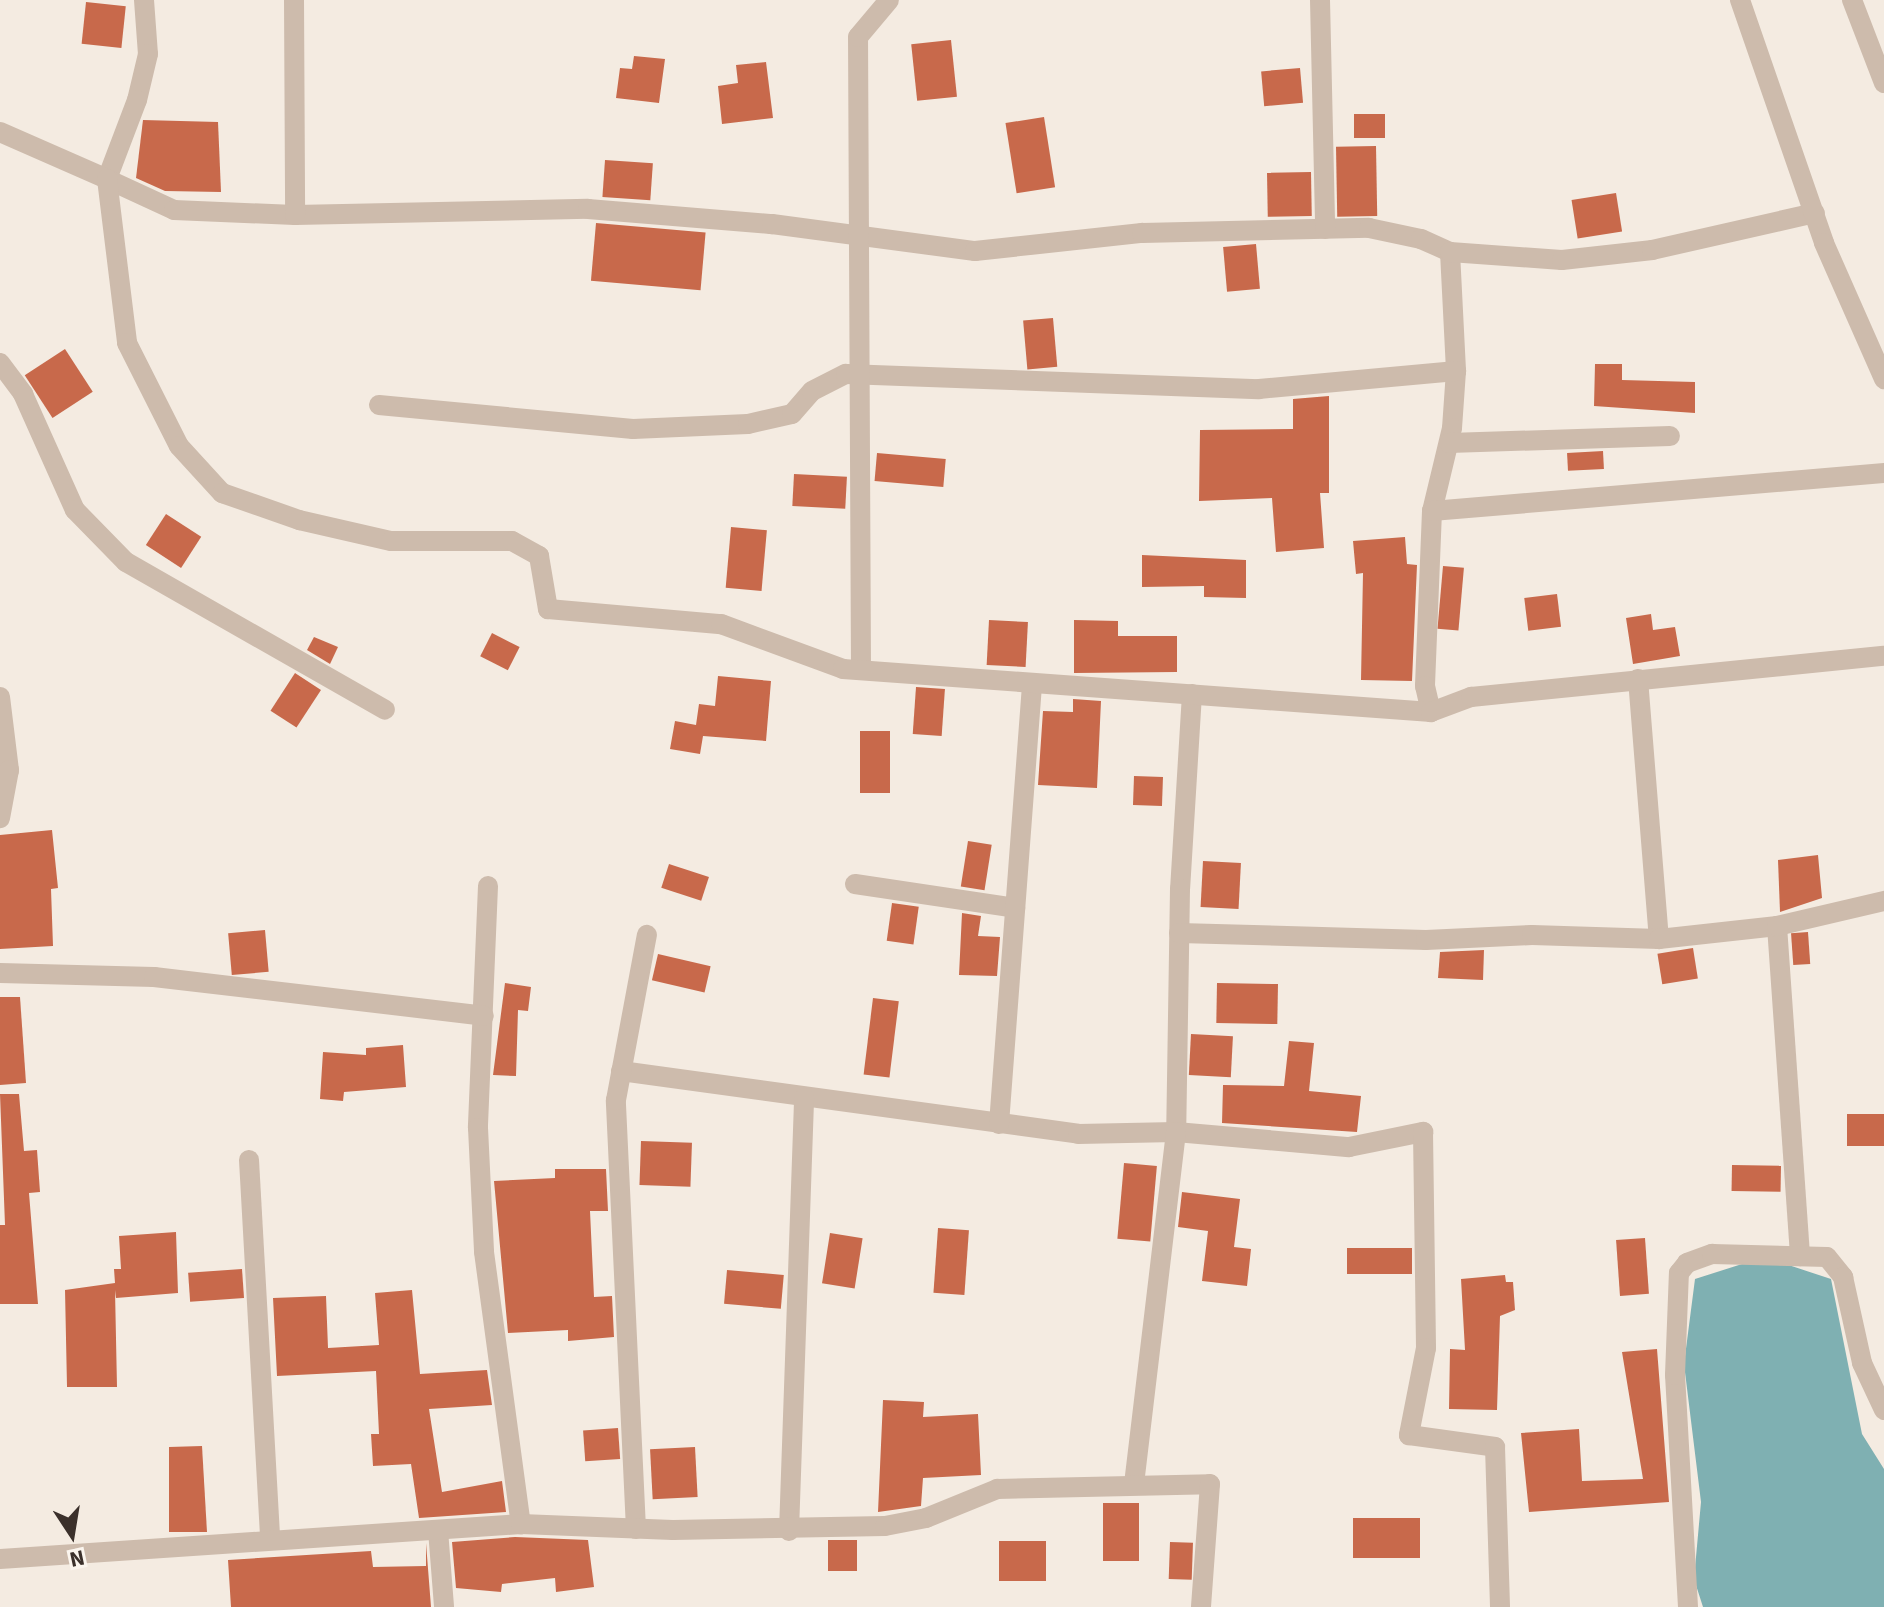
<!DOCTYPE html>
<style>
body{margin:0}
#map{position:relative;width:1884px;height:1607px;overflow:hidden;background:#f4ebe1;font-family:"Source Sans 3",sans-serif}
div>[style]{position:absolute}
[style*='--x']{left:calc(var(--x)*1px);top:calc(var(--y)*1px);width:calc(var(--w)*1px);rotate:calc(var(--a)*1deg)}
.water>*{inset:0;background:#7fb0b2}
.building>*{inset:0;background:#c8694b;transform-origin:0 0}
.minor>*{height:20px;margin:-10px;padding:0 10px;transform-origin:10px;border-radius:10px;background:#cdbbac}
.tertiary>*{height:20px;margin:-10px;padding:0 10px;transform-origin:10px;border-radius:10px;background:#cdbbac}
span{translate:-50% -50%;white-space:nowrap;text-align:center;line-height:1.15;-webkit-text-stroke:7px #fbf5ee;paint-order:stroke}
.north{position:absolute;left:32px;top:1495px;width:80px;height:80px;-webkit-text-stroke:6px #fbf5ee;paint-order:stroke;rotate:168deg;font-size:22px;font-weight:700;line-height:32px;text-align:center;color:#3b302b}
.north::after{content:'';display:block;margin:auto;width:28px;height:36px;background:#3b302b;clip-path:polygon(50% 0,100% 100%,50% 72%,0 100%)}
</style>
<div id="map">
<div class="water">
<div style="clip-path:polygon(1764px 1257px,1831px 1279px,1862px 1434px,1884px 1469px,1884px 1607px,1703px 1607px,1694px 1579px,1701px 1502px,1684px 1364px,1695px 1279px)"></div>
</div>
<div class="building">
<div style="left:86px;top:2px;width:40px;height:42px;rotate:6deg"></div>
<div style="left:951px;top:40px;width:57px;height:40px;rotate:84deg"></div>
<div style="clip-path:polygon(634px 56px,665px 59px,659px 103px,616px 98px,620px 68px,632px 69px)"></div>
<div style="clip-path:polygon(766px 62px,773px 118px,722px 124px,718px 86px,738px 83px,736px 65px)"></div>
<div style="left:1300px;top:68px;width:35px;height:39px;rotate:85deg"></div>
<div style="left:1385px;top:114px;width:24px;height:31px;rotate:90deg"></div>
<div style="left:1044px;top:117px;width:71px;height:39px;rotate:81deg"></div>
<div style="clip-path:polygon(143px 120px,218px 122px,221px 192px,165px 191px,136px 178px)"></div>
<div style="left:1376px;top:146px;width:70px;height:40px;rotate:89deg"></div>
<div style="left:605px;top:160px;width:48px;height:37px;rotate:4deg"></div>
<div style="left:1311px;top:172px;width:44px;height:44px;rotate:89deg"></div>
<div style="left:1616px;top:193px;width:39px;height:45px;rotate:81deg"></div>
<div style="left:596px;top:223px;width:110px;height:58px;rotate:5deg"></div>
<div style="left:1256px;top:244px;width:45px;height:33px;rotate:85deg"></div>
<div style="left:1053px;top:318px;width:49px;height:30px;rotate:85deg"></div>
<div style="left:65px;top:349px;width:51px;height:48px;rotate:57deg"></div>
<div style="clip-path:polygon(1595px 364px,1622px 364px,1622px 380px,1695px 382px,1695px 413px,1594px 406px)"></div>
<div style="clip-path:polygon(1329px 396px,1329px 493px,1320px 493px,1324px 548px,1276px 552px,1272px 498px,1199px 501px,1200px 430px,1293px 429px,1293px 399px)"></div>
<div style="left:1603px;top:451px;width:18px;height:36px;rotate:87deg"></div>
<div style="left:877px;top:453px;width:69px;height:28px;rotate:5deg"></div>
<div style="left:794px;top:474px;width:53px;height:32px;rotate:3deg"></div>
<div style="left:166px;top:514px;width:42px;height:37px;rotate:33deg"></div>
<div style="left:731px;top:527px;width:36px;height:61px;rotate:5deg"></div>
<div style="clip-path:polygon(1405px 537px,1407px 564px,1417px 565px,1412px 681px,1361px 680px,1363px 573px,1356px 574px,1353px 541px)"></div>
<div style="clip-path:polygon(1142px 555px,1246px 560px,1246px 598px,1204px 597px,1204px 586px,1142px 587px)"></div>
<div style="left:1443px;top:566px;width:21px;height:63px;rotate:5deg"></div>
<div style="left:1557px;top:594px;width:33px;height:33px;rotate:83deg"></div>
<div style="clip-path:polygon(1651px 614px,1653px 630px,1675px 627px,1680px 656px,1633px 664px,1626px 618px)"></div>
<div style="left:989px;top:620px;width:39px;height:45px;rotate:3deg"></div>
<div style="clip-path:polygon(1074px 620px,1118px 621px,1118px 636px,1177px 636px,1177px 672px,1074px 673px)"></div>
<div style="left:492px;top:633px;width:31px;height:26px;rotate:27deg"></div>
<div style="clip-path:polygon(314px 637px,338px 647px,330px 664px,307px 650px)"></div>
<div style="left:295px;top:673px;width:31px;height:45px;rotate:33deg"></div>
<div style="clip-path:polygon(718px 676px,771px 681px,766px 741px,703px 736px,700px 754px,670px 749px,675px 721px,696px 725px,699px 704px,715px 706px)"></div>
<div style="left:916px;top:687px;width:29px;height:47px;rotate:4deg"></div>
<div style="clip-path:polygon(1073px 699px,1101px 701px,1097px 788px,1038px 785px,1043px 711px,1073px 712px)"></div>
<div style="left:860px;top:731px;width:30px;height:62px"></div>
<div style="left:1134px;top:776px;width:29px;height:29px;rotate:2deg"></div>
<div style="clip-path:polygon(52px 830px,58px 888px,51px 889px,53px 946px,0 949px,0 835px)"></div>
<div style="left:968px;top:841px;width:24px;height:46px;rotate:9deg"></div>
<div style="clip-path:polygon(1818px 855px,1822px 898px,1780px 912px,1778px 860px)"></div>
<div style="left:1203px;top:861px;width:38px;height:46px;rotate:3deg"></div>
<div style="left:669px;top:864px;width:42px;height:25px;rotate:18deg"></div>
<div style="left:892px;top:903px;width:27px;height:38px;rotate:8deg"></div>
<div style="clip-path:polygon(962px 913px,981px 916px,978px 936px,1000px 937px,997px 976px,959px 975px)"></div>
<div style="left:265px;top:930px;width:42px;height:37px;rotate:85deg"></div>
<div style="left:1808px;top:932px;width:32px;height:17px;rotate:86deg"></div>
<div style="left:1693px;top:948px;width:31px;height:36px;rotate:81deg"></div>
<div style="clip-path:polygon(1484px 950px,1483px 980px,1438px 978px,1440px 952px)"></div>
<div style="left:658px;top:954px;width:54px;height:27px;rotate:13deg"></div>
<div style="clip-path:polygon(505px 983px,531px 987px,528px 1011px,518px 1010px,516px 1076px,493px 1075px)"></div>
<div style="left:1217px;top:983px;width:61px;height:40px;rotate:1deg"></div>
<div style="clip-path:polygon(0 997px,20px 997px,26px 1083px,0 1085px)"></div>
<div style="left:873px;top:998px;width:26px;height:77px;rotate:7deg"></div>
<div style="left:1191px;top:1034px;width:42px;height:41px;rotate:3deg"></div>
<div style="clip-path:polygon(1289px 1041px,1314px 1043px,1309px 1091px,1361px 1096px,1357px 1132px,1222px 1123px,1223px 1085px,1284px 1086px)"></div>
<div style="clip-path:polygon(403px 1045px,406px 1087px,344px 1092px,343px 1101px,320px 1099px,323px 1052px,366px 1055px,366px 1048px)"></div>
<div style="clip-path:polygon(0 1094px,19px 1094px,24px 1151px,37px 1150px,40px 1192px,29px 1193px,38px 1304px,0 1304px,0 1225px,5px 1225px)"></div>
<div style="left:1884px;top:1114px;width:32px;height:37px;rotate:90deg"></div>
<div style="left:641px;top:1141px;width:51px;height:44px;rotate:2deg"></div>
<div style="left:1124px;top:1163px;width:33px;height:76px;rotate:5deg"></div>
<div style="left:1732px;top:1165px;width:49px;height:26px;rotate:1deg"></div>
<div style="clip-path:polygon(555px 1169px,606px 1169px,608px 1211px,590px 1211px,594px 1297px,612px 1296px,614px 1337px,568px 1341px,568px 1330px,508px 1333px,494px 1181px,555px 1178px)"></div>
<div style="clip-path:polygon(1182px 1192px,1240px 1199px,1234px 1247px,1251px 1249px,1247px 1286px,1202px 1281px,1208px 1231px,1178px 1227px)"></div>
<div style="left:938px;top:1228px;width:31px;height:65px;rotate:4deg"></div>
<div style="clip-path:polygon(176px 1232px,178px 1293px,116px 1298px,115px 1290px,117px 1387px,67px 1387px,65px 1290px,115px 1283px,114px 1269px,121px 1269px,119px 1236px)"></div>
<div style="left:830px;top:1233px;width:33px;height:51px;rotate:9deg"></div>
<div style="left:1645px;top:1238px;width:56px;height:29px;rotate:86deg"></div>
<div style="left:1412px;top:1248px;width:26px;height:65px;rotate:90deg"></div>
<div style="left:242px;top:1269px;width:29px;height:54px;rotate:86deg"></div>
<div style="left:727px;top:1270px;width:57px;height:34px;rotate:5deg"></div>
<div style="clip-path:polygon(1505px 1275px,1506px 1282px,1513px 1282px,1515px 1310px,1500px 1316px,1497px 1410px,1449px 1409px,1450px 1349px,1465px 1350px,1461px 1279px)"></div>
<div style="clip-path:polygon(412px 1290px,420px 1374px,487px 1370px,492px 1405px,429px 1409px,442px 1492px,502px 1481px,506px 1512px,419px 1518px,411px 1464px,373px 1466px,371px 1434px,379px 1434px,376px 1371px,277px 1376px,273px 1298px,326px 1296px,328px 1348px,379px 1345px,375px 1293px)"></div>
<div style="clip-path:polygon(1657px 1349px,1669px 1502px,1529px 1512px,1521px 1433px,1579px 1429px,1582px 1481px,1643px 1479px,1622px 1352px)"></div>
<div style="clip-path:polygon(883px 1400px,924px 1402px,923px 1417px,978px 1414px,981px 1475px,923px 1478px,921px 1506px,878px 1512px)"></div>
<div style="left:618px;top:1428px;width:31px;height:35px;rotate:86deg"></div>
<div style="clip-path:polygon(202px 1446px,207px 1532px,169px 1532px,169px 1447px)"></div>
<div style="left:695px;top:1447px;width:50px;height:45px;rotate:87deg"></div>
<div style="left:1103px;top:1503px;width:36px;height:58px"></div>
<div style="left:1353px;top:1518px;width:67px;height:40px"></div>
<div style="clip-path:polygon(515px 1537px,588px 1540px,594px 1587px,556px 1592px,555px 1578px,502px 1584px,501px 1592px,456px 1588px,452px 1542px)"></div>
<div style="left:828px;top:1540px;width:29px;height:31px"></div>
<div style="left:999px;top:1541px;width:47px;height:40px"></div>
<div style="left:1170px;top:1542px;width:23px;height:37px;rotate:2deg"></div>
<div style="clip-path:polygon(426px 1543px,431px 1607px,231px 1607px,228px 1560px,371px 1551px,373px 1567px,426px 1566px)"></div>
</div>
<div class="minor">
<div style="--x:144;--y:0;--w:54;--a:85.8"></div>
<div style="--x:148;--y:54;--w:47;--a:103.4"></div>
<div style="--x:137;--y:100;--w:85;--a:110.8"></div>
<div style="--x:107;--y:179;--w:74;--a:24.8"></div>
<div style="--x:174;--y:210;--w:121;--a:2.4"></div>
<div style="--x:295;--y:215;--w:293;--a:-1.2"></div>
<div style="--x:588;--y:209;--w:185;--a:4.7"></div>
<div style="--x:772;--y:224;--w:205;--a:7.6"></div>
<div style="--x:975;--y:251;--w:168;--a:-6.2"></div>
<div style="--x:1142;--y:233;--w:227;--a:-1.3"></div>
<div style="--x:1369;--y:228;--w:53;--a:11.9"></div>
<div style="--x:1421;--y:239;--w:32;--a:24"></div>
<div style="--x:1450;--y:252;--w:119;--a:87.1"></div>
<div style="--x:1456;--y:371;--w:57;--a:94"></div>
<div style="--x:1452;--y:428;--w:85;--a:103.5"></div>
<div style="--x:1432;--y:511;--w:175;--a:92.3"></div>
<div style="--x:1425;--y:686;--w:27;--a:77"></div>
<div style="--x:294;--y:0;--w:215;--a:89.7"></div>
<div style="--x:1320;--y:0;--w:229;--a:88.7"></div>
<div style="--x:1852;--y:0;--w:89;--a:68.9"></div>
<div style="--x:1450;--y:252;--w:112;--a:4.1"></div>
<div style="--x:1562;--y:260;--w:91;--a:-6.3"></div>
<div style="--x:1652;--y:250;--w:167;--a:-12.8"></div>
<div style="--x:0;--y:363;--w:39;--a:53"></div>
<div style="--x:23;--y:394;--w:127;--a:65.9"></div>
<div style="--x:75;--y:510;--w:73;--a:45.6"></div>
<div style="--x:126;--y:562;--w:298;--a:29.7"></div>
<div style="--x:379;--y:405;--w:255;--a:5.4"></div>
<div style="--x:633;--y:429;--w:115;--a:-2.5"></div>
<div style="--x:748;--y:424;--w:45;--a:-12.8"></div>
<div style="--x:792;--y:414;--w:30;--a:-49"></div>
<div style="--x:812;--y:391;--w:38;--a:-27"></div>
<div style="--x:846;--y:374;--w:413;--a:2.1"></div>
<div style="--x:1259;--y:389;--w:198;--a:-5.2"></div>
<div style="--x:1449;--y:443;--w:221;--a:-1.8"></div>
<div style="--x:1432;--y:511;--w:454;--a:-4.8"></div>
<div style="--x:861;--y:670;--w:633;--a:-90.27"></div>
<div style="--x:858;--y:37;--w:48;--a:-50"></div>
<div style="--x:1638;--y:679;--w:261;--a:85.4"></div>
<div style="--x:1192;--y:694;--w:195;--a:93.5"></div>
<div style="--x:1180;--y:889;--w:243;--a:90.9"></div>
<div style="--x:1176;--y:1132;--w:174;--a:5"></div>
<div style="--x:1349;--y:1147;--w:76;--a:-11.5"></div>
<div style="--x:1423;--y:1132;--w:216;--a:89.2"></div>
<div style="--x:1426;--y:1348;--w:89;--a:101.1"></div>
<div style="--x:1409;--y:1435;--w:87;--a:7.9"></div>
<div style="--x:1495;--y:1447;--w:160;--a:88.2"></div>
<div style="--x:0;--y:697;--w:74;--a:83"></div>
<div style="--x:9;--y:770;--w:49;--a:100.6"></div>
<div style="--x:855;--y:884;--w:162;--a:8.5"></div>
<div style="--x:488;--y:886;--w:242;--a:92.4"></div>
<div style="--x:478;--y:1128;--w:124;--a:87.2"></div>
<div style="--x:484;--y:1252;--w:275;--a:82.3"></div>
<div style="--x:1777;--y:926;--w:331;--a:86"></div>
<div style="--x:1179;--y:933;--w:247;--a:1.6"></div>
<div style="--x:1426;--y:940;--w:106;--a:-2.7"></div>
<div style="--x:1532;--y:935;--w:127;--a:1.8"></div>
<div style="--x:1659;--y:939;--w:119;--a:-6.3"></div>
<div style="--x:1777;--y:926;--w:110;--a:-13.2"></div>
<div style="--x:0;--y:973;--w:154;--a:1.5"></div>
<div style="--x:154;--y:977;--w:332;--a:6.7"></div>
<div style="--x:621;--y:1071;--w:461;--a:7.8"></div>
<div style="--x:1078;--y:1134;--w:98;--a:-1.2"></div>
<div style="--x:1176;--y:1132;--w:354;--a:96.8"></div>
<div style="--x:999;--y:1124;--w:442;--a:-85.7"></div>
<div style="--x:249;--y:1160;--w:380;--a:86.8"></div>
<div style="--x:636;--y:1529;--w:429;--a:-92.7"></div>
<div style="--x:616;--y:1100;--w:168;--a:-79.4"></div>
<div style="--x:438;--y:1530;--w:77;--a:85.5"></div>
<div style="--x:789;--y:1531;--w:433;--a:-88"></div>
<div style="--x:0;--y:1559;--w:522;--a:-3.84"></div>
<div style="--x:521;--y:1524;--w:152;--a:2.3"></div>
<div style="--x:673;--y:1530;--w:212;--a:-1.1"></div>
<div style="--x:885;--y:1526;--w:42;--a:-11"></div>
<div style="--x:926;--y:1518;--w:77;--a:-22.2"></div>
<div style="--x:997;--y:1489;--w:213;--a:-1.3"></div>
<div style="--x:1210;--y:1484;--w:123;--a:94.2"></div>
<div style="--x:1688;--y:1607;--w:232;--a:-93.2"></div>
<div style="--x:1675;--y:1375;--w:102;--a:-87.8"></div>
<div style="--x:1679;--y:1273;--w:13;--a:-51"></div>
<div style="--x:1687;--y:1263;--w:27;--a:-20"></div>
<div style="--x:1712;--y:1254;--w:115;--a:1.5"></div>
<div style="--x:1827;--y:1257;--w:26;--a:51"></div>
<div style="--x:1843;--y:1277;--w:88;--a:77.5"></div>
<div style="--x:1862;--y:1363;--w:52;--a:64.9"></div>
</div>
<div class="tertiary">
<div style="--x:1740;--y:0;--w:257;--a:70.9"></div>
<div style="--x:1824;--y:243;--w:149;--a:66.2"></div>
<div style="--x:0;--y:132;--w:117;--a:23.7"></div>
<div style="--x:107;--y:179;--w:165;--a:83"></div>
<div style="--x:127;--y:343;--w:115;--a:63.2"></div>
<div style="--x:179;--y:446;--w:64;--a:47.5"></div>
<div style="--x:222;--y:493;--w:82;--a:19.3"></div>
<div style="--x:299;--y:520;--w:94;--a:12.9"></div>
<div style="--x:391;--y:541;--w:121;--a:0"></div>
<div style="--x:512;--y:541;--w:31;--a:29"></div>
<div style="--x:539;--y:556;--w:54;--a:80.4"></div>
<div style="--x:548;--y:609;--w:174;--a:5"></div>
<div style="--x:721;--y:624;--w:130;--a:20.2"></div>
<div style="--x:843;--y:669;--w:590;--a:4.18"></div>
<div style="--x:1431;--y:712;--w:43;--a:-20.6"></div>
<div style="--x:1471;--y:697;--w:415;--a:-5.7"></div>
</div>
<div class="north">N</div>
</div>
